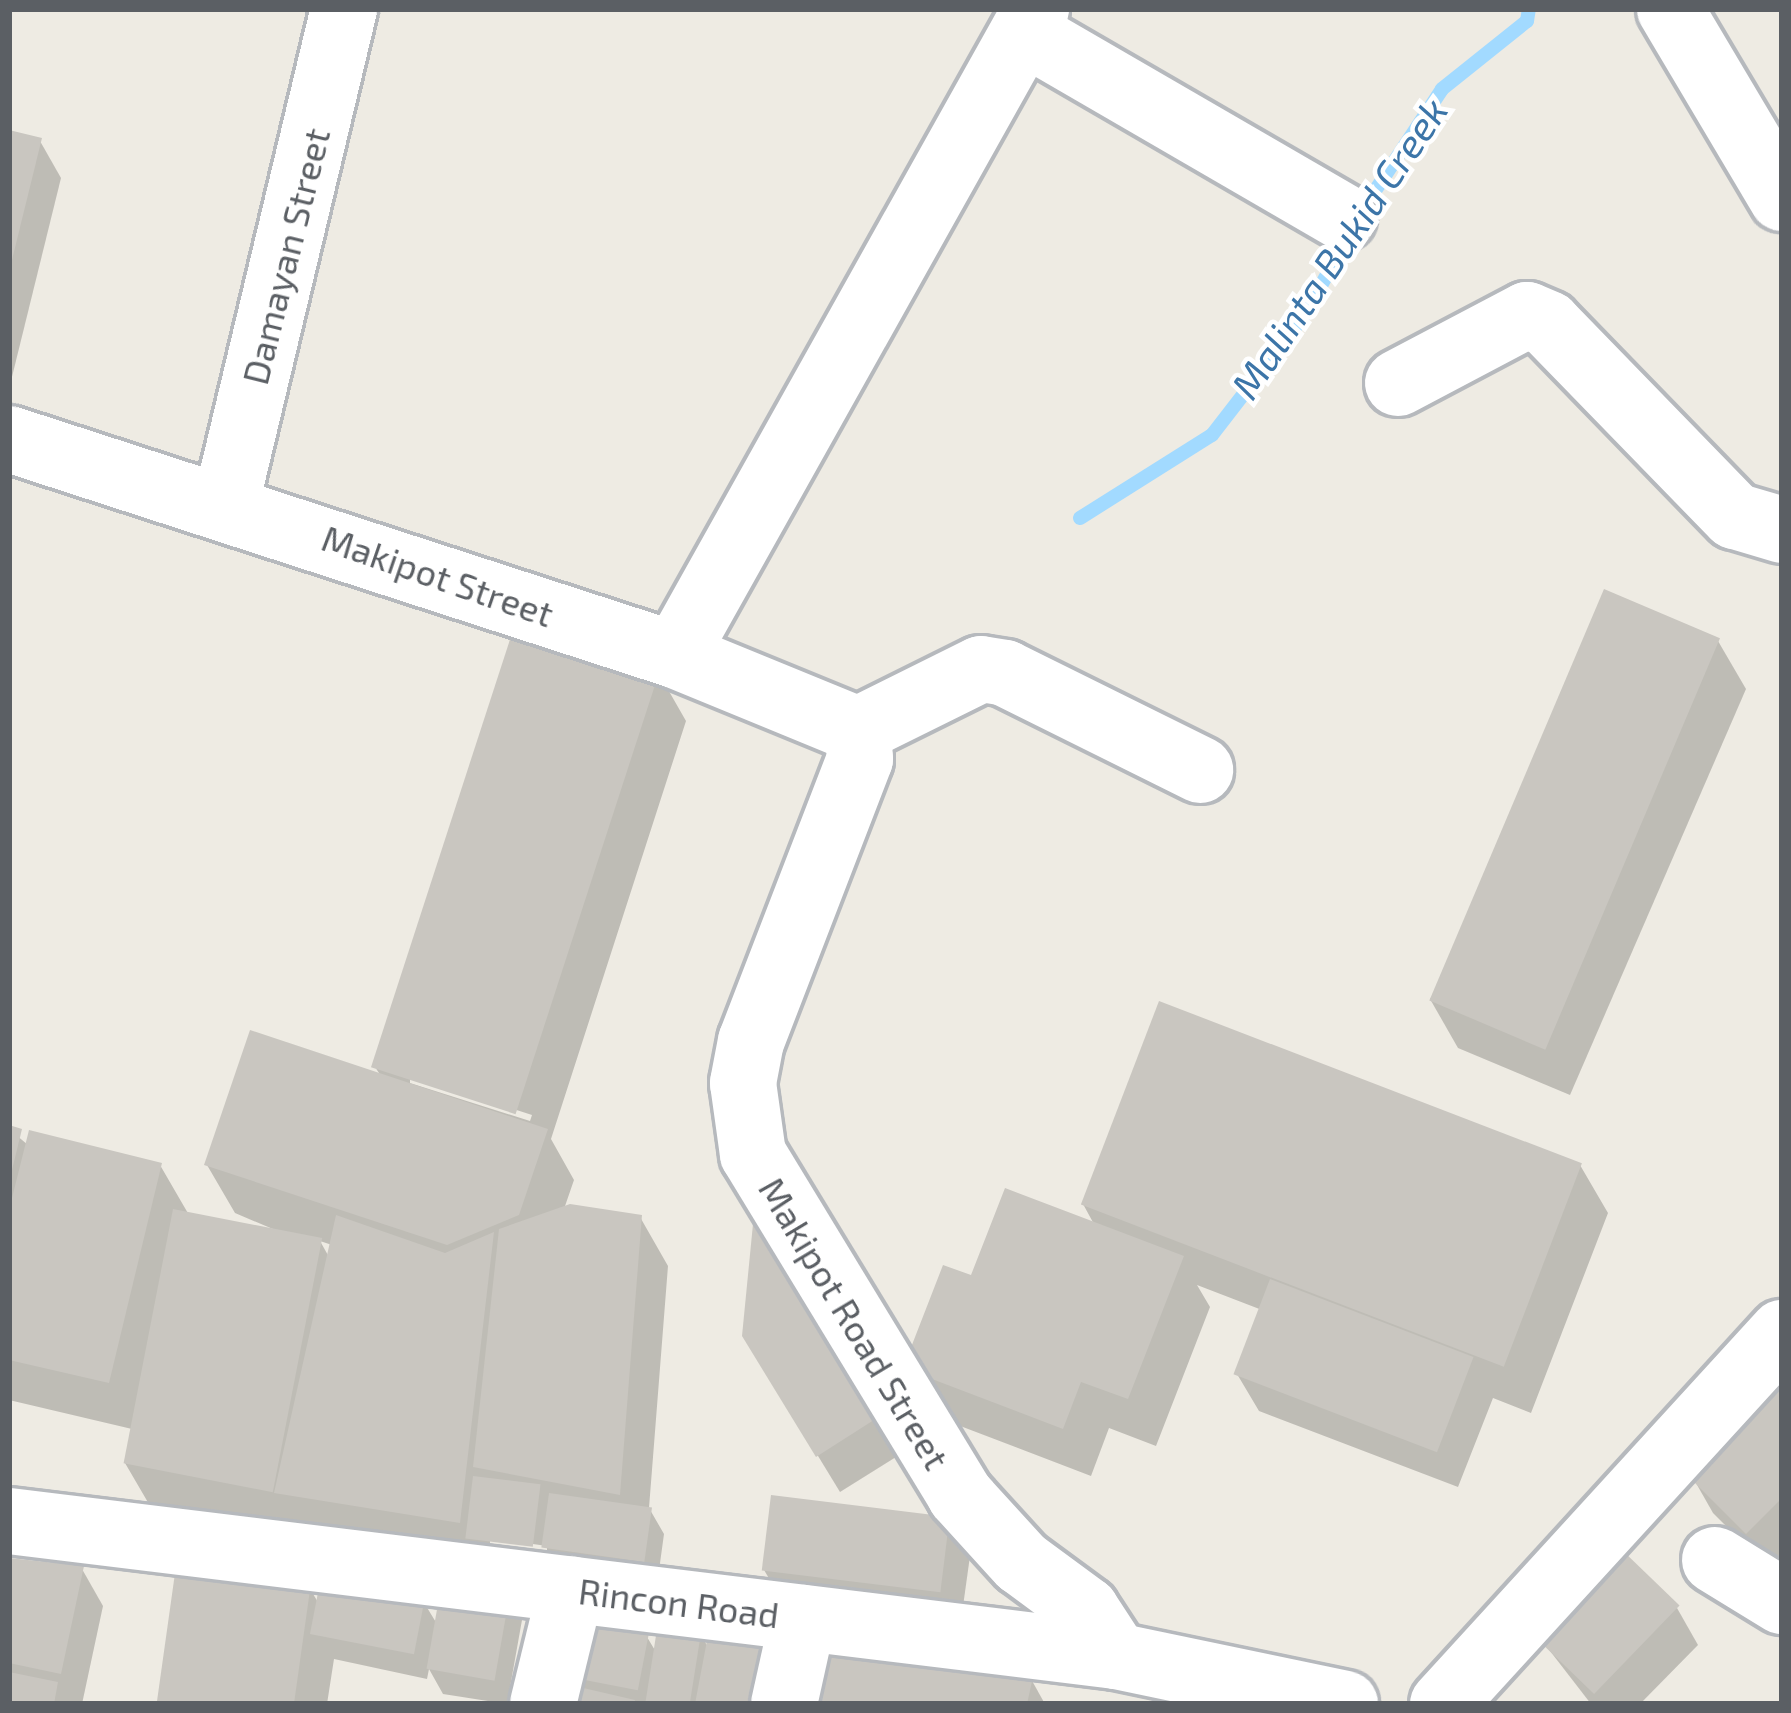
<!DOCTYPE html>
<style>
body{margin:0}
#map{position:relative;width:1791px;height:1713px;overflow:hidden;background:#eeebe3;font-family:"Exo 2",sans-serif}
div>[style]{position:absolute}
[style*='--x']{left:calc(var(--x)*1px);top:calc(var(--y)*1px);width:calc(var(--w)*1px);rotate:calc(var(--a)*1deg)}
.shadow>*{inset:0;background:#0003}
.stream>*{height:14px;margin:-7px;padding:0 7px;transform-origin:7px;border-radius:7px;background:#a2daff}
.building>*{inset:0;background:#c9c6c0;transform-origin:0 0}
.roads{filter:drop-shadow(3px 0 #b6b9bd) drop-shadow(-3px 0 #b6b9bd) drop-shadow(0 3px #b6b9bd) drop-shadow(0 -3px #b6b9bd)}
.minor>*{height:66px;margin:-33px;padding:0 33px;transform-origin:33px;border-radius:33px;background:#fff}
span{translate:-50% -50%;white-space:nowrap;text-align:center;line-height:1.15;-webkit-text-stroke:9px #fff;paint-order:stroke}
.street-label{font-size:36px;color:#5b5f64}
.water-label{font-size:39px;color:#3c75a8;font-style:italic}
.frame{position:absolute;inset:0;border:12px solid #5b5f64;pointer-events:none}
</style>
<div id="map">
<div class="shadow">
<div style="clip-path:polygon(9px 133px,40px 141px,61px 178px,10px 385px)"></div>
<div style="clip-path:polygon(1718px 641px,1746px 689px,1570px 1095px,1458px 1048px,1430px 999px)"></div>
<div style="clip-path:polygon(evenodd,658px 672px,686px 721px,551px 1139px,574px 1180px,564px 1209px,640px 1217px,668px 1266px,649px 1508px,664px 1534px,657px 1585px,558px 1571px,548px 1553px,545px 1571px,153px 1511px,125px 1463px,132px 1429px,9px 1400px,9px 1129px,28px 1145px,160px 1165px,189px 1215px,287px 1235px,235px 1213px,207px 1165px,381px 1076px,375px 1067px,658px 672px,410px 1076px,532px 1115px,530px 1121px,410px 1083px,410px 1076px,658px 672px,320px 1241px,332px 1245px,329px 1257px,320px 1241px,658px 672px,490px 1538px,547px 1546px,547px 1552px,490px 1544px,490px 1538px)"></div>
<div style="clip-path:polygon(1580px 1165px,1608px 1213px,1531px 1413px,1493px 1398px,1458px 1487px,1259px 1411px,1237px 1374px,1262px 1310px,1197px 1285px,1210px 1307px,1156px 1446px,1109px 1428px,1091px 1476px,934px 1416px,906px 1368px,972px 1279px,1095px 1226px,1083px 1204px)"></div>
<div style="clip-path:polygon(755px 1233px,896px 1457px,840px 1492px,768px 1374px)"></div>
<div style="clip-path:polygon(1782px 1388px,1782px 1556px,1769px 1569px,1713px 1513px,1692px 1476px)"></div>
<div style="clip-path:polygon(948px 1519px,970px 1556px,960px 1628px,786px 1607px,764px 1570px)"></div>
<div style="clip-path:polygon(9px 1561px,82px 1569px,103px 1606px,82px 1704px,9px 1704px)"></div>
<div style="clip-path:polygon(309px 1587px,319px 1604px,423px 1601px,437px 1624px,508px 1595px,522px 1620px,507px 1704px,443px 1694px,429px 1669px,427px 1679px,334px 1659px,327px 1704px,161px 1704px)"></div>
<div style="clip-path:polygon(1677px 1608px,1698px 1645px,1640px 1704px,1591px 1704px,1540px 1638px)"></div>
<div style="clip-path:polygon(700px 1633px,709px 1649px,801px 1704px,565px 1704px,572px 1676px,647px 1637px,656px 1652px)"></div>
<div style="clip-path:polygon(1031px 1679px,1045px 1704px,813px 1704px)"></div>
</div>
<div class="stream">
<div style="--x:1361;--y:212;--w:147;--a:-56.6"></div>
<div style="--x:1442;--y:89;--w:109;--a:-38.7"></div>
<div style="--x:1527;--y:21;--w:12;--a:-81"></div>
<div style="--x:1080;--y:518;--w:156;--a:-32.2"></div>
<div style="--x:1212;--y:435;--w:150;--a:-52.3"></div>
<div style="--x:1304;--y:316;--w:90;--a:-60.9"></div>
</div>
<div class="building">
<div style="clip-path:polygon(9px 130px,42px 138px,11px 264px,9px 264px)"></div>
<div style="left:1604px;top:589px;width:126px;height:447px;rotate:23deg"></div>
<div style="left:515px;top:624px;width:152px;height:466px;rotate:18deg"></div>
<div style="left:1159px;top:1001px;width:453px;height:218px;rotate:21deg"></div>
<div style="clip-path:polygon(250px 1030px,548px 1129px,519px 1215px,447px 1245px,204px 1165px)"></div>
<div style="clip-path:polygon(9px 1125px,22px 1129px,11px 1174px,9px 1174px)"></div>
<div style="clip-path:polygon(29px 1130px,162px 1163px,109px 1383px,9px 1360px,9px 1210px)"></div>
<div style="clip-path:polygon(1005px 1188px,1184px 1256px,1128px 1399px,1081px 1382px,1063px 1429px,903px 1368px,943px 1265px,971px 1275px)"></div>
<div style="clip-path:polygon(570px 1204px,642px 1215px,620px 1495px,473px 1467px,499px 1229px)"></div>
<div style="left:173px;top:1209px;width:152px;height:259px;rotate:11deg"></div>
<div style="clip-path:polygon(336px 1215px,445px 1253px,494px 1232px,460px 1523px,274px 1493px)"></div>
<div style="clip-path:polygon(753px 1224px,877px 1418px,816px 1457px,742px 1336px)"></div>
<div style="left:1270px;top:1279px;width:218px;height:102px;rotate:21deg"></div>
<div style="clip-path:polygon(1782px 1384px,1782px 1498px,1746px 1534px,1688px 1476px)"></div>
<div style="left:473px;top:1476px;width:68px;height:63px;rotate:7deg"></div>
<div style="left:549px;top:1493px;width:104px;height:55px;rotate:8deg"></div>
<div style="left:771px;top:1495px;width:180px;height:76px;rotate:7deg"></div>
<div style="left:1622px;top:1550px;width:80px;height:123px;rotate:44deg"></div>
<div style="clip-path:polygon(9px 1558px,84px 1566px,61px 1674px,9px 1663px)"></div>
<div style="left:176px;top:1566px;width:136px;height:139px;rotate:8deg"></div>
<div style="left:321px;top:1577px;width:106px;height:58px;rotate:11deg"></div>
<div style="left:442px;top:1581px;width:69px;height:89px;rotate:10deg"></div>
<div style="left:580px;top:1621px;width:70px;height:57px;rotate:11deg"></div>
<div style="left:658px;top:1623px;width:44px;height:82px;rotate:9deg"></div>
<div style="clip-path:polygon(708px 1635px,784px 1649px,774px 1704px,695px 1704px)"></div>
<div style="clip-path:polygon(824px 1645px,1033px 1677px,1027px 1704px,810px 1704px)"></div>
<div style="clip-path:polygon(9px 1672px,58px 1682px,54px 1704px,9px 1704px)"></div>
<div style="clip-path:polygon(566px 1684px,635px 1700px,634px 1704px,562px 1704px)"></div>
</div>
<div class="roads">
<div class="minor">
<div style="--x:1670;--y:9;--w:220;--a:59.3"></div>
<div style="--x:1024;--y:32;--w:369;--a:30.1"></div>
<div style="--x:1398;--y:383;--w:146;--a:-27.8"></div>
<div style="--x:1527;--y:315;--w:23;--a:23"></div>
<div style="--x:1548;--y:324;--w:268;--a:45.8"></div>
<div style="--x:1735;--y:516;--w:49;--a:16.6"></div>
<div style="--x:9;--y:439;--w:700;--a:17.97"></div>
<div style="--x:675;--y:655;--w:198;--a:22.3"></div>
<div style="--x:226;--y:503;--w:508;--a:-76.57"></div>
<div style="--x:675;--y:655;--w:740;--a:-60.8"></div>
<div style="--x:858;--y:730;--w:29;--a:86"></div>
<div style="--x:860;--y:759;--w:302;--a:111.1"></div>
<div style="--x:751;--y:1041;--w:43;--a:100.8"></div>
<div style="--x:743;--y:1083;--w:72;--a:82"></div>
<div style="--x:753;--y:1154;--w:399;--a:58.7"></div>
<div style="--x:960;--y:1495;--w:91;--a:47.7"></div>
<div style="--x:1021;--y:1562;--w:81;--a:36.4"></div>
<div style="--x:1086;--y:1610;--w:55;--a:56.9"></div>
<div style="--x:858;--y:730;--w:137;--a:-26.4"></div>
<div style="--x:981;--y:669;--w:24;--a:9"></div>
<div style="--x:1005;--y:673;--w:218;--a:26.4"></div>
<div style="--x:9;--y:1521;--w:1115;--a:6.95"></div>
<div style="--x:1116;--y:1656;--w:234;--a:11.8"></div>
<div style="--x:1715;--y:1560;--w:79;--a:31.5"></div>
<div style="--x:543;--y:1704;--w:118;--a:-76.3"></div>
<div style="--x:784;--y:1704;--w:88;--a:-77.5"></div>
<div style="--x:1443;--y:1704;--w:503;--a:-47.58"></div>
</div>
</div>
<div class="street-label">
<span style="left:285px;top:256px;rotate:-76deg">Damayan Street</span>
<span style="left:438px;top:575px;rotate:19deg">Makipot Street</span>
<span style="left:855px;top:1323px;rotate:59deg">Makipot Road Street</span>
<span style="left:679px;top:1602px;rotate:7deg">Rincon Road</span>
</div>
<div class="water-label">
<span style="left:1339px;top:248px;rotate:-56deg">Malinta Bukid Creek</span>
</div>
<div class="frame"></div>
</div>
